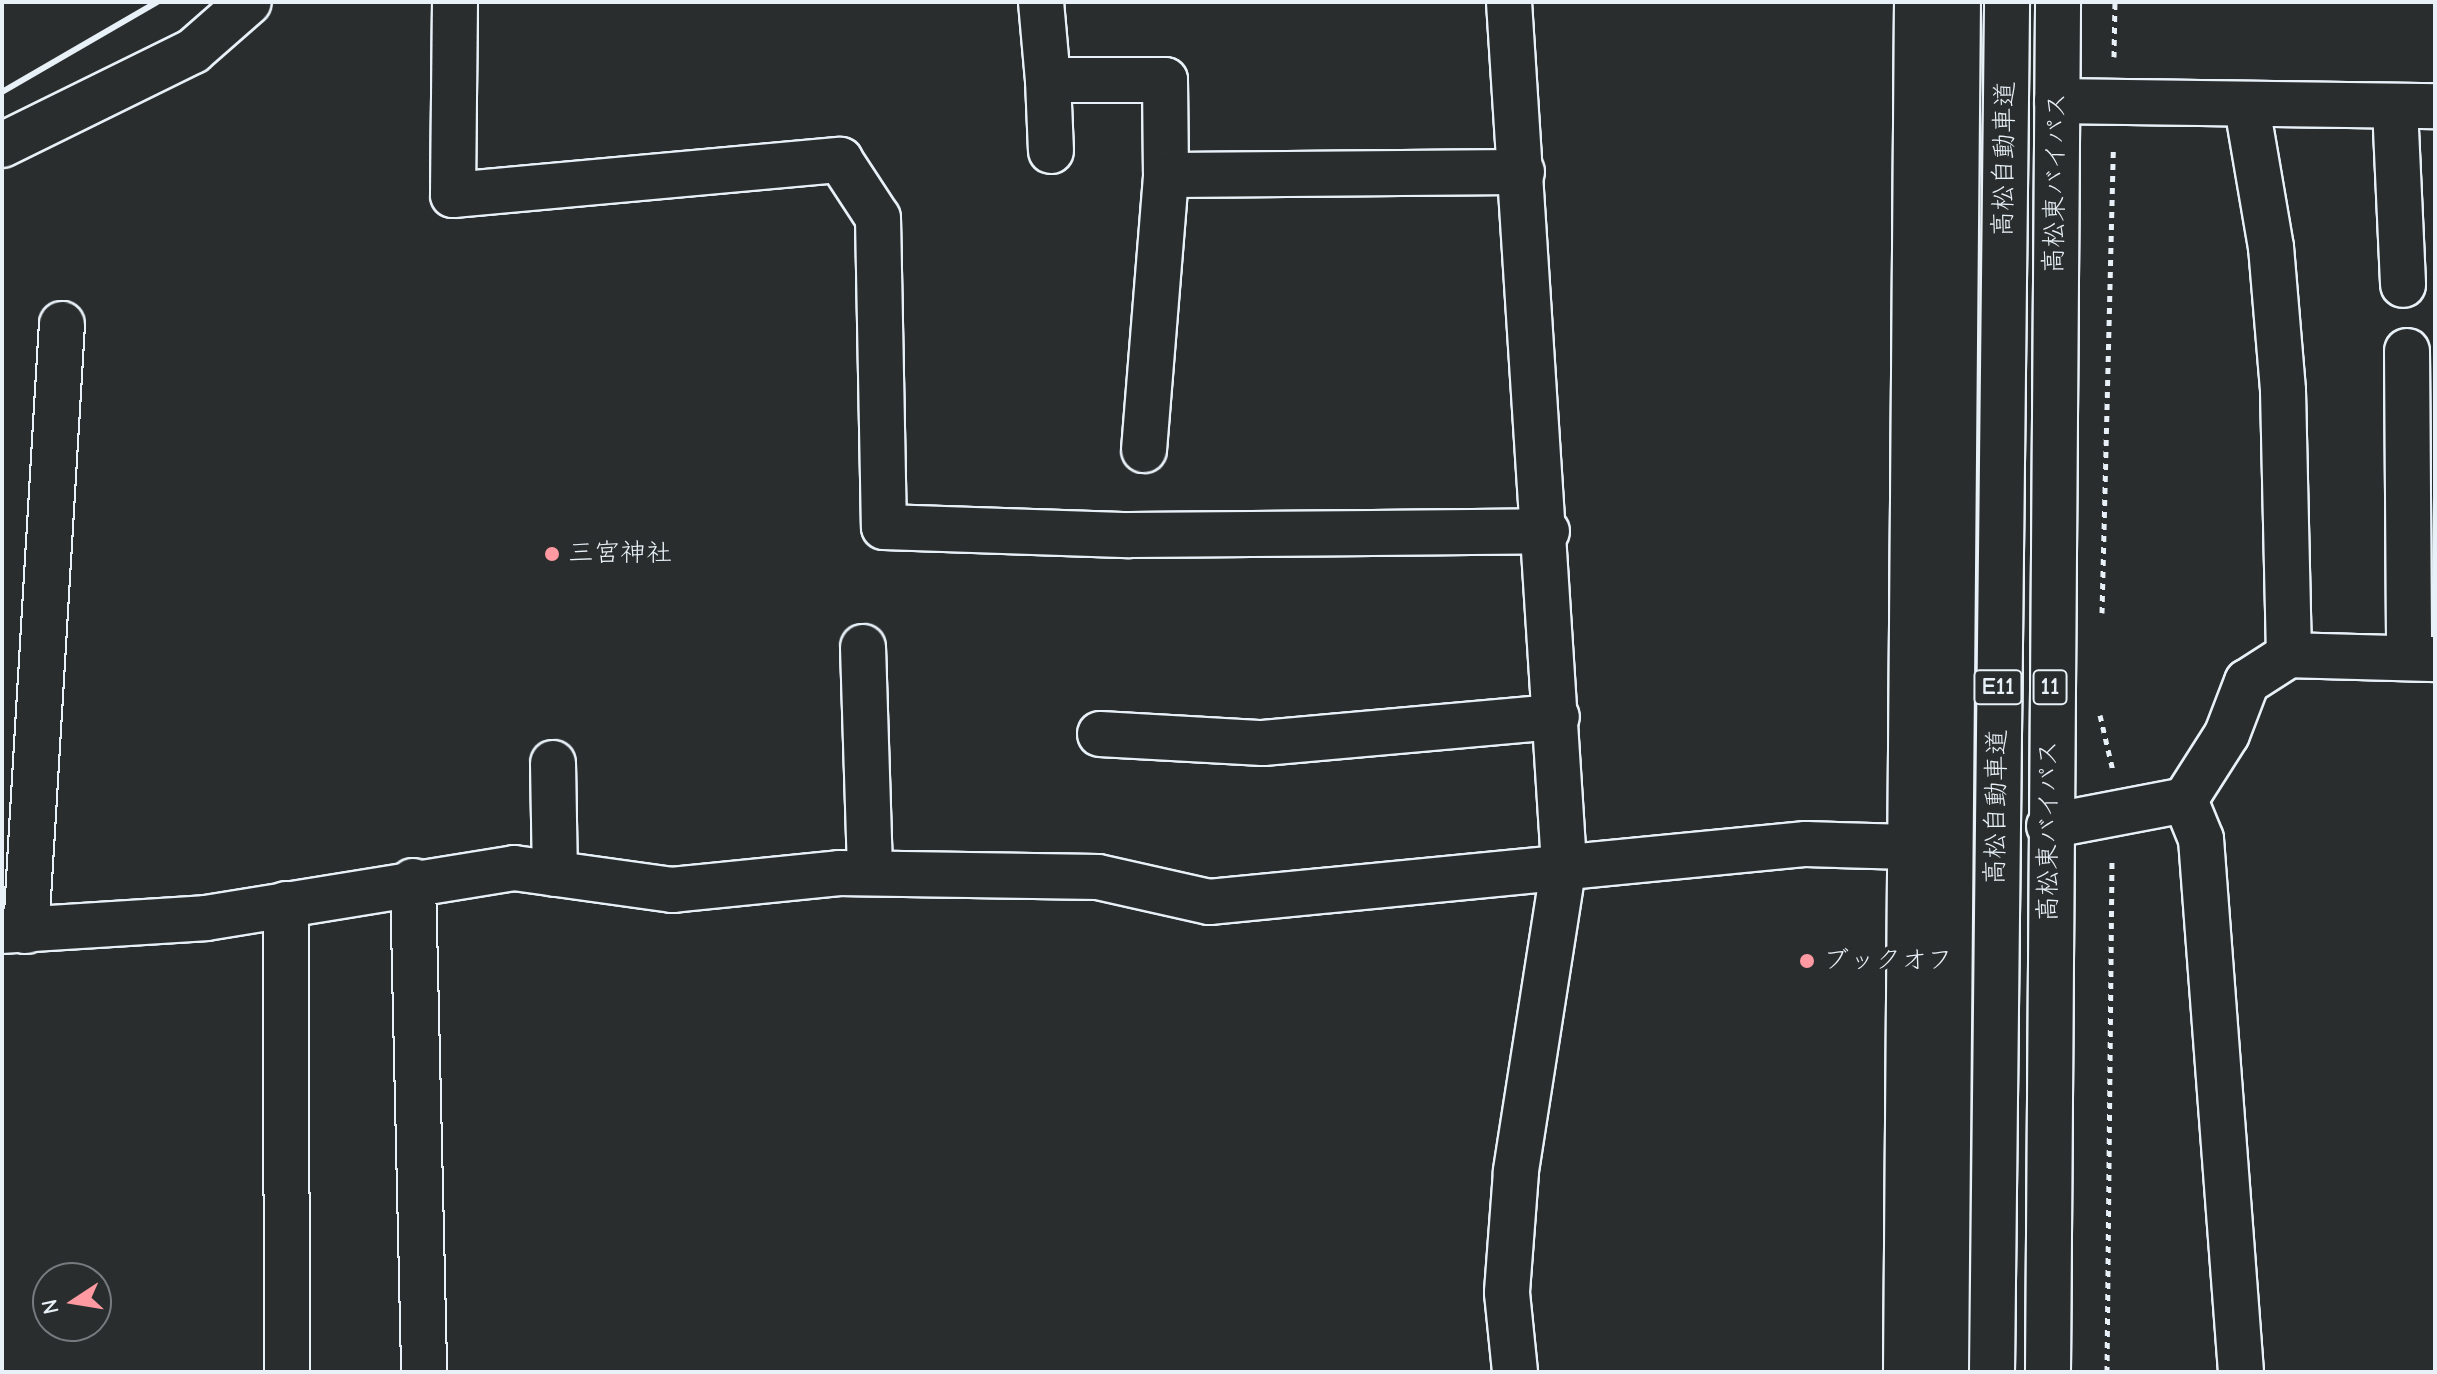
<!DOCTYPE html>
<meta charset="utf-8">
<style>
body{margin:0}
#map{position:relative;width:2437px;height:1374px;overflow:hidden;background:#2a2d2e;font-family:"Comic Neue","Klee One",sans-serif}
div>[style]{position:absolute}
[style*='--x']{left:calc(var(--x)*1px);top:calc(var(--y)*1px);width:calc(var(--w)*1px);rotate:calc(var(--a)*1deg)}
.path>*{height:5px;margin-top:-2.5px;transform-origin:0;background:repeating-linear-gradient(90deg,#e8f1f8 0 6px,transparent 0 12px)}
.roads{filter:drop-shadow(2px 0 #e8f1f8) drop-shadow(-2px 0 #e8f1f8) drop-shadow(0 2px #e8f1f8) drop-shadow(0 -2px #e8f1f8)}
.street>*{height:44px;margin:-22px;padding:0 22px;transform-origin:22px;border-radius:22px;background:#2a2d2e}
.highway>*{height:44px;margin:-22px;padding:0 22px;transform-origin:22px;border-radius:22px;background:#2a2d2e}
.rail>*{height:6px;margin:-3px;padding:0 3px;transform-origin:3px;border-radius:3px;background:#e8f1f8}
.dots>*{width:22px;height:22px;translate:-50% -50%;box-sizing:border-box;border:4px solid #2a2d2e;border-radius:50%}
span{translate:-50% -50%;white-space:nowrap;text-align:center;line-height:1.15;-webkit-text-stroke:7px #2a2d2e;paint-order:stroke}
.shield-label span{padding:2px 6px;background:#2a2d2e;border:2px solid;border-radius:6px;-webkit-text-stroke-width:0}
.shield-label{font-size:24px;color:#e8f1f8;font-weight:700}
.street-label{font-size:26px;color:#e8f1f8}
.poi-label{font-size:26px;color:#e8f1f8}
.left{translate:0 -50%;text-align:left}
.frame{position:absolute;inset:0;border:4px solid #e8f1f8;pointer-events:none}
.north{position:absolute;left:32px;top:1262px;width:80px;height:80px;box-sizing:border-box;background:#2a2d2e;border:2px solid #767b7f;border-radius:50%;rotate:258deg;font-size:22px;font-weight:700;line-height:32px;text-align:center;color:#e8f1f8}
.north::after{content:'';display:block;margin:auto;width:28px;height:36px;background:#ff9aa2;clip-path:polygon(50% 0,100% 100%,50% 72%,0 100%)}
</style>
<div id="map">
<div class="path">
<div style="--x:2114;--y:57;--w:55;--a:-89"></div>
<div style="--x:2102;--y:613;--w:466;--a:-88.6"></div>
<div style="--x:2100;--y:715;--w:57;--a:76.9"></div>
<div style="--x:2107;--y:1372;--w:515;--a:-89.44"></div>
</div>
<div class="roads">
<div class="street">
<div style="--x:455;--y:2;--w:193;--a:90.6"></div>
<div style="--x:453;--y:195;--w:389;--a:-5.2"></div>
<div style="--x:840;--y:160;--w:69;--a:56.8"></div>
<div style="--x:878;--y:218;--w:309;--a:88.9"></div>
<div style="--x:884;--y:527;--w:246;--a:1.9"></div>
<div style="--x:1130;--y:535;--w:417;--a:-0.5"></div>
<div style="--x:1041;--y:2;--w:78;--a:84.9"></div>
<div style="--x:1048;--y:80;--w:117;--a:0"></div>
<div style="--x:1165;--y:80;--w:95;--a:89.4"></div>
<div style="--x:1509;--y:2;--w:864;--a:86.35"></div>
<div style="--x:1564;--y:864;--w:312;--a:98.9"></div>
<div style="--x:1516;--y:1172;--w:121;--a:94.3"></div>
<div style="--x:1507;--y:1293;--w:79;--a:84.2"></div>
<div style="--x:1048;--y:80;--w:71;--a:87.6"></div>
<div style="--x:2057;--y:101;--w:378;--a:0.8"></div>
<div style="--x:2247;--y:107;--w:142;--a:80.3"></div>
<div style="--x:2271;--y:247;--w:144;--a:85.2"></div>
<div style="--x:2283;--y:391;--w:264;--a:88.7"></div>
<div style="--x:2395;--y:107;--w:178;--a:87.4"></div>
<div style="--x:2;--y:145;--w:213;--a:-26.2"></div>
<div style="--x:193;--y:51;--w:74;--a:-41.2"></div>
<div style="--x:2407;--y:351;--w:307;--a:89.6"></div>
<div style="--x:1144;--y:450;--w:276;--a:-85.4"></div>
<div style="--x:1166;--y:175;--w:356;--a:-0.5"></div>
<div style="--x:863;--y:647;--w:226;--a:88.2"></div>
<div style="--x:1100;--y:734;--w:163;--a:3.2"></div>
<div style="--x:1263;--y:743;--w:295;--a:-5.1"></div>
<div style="--x:553;--y:763;--w:111;--a:89"></div>
<div style="--x:2185;--y:800;--w:42;--a:67.7"></div>
<div style="--x:2201;--y:839;--w:534;--a:85.71"></div>
<div style="--x:2049;--y:826;--w:138;--a:-10.8"></div>
<div style="--x:2185;--y:800;--w:78;--a:-57.5"></div>
<div style="--x:2227;--y:734;--w:56;--a:-69"></div>
<div style="--x:2247;--y:682;--w:50;--a:-32.7"></div>
<div style="--x:2289;--y:655;--w:146;--a:1.6"></div>
<div style="--x:413;--y:881;--w:491;--a:88.7"></div>
<div style="--x:286;--y:904;--w:468;--a:89.9"></div>
<div style="--x:2;--y:931;--w:204;--a:-3.6"></div>
<div style="--x:206;--y:918;--w:312;--a:-9.2"></div>
<div style="--x:514;--y:868;--w:160;--a:7.9"></div>
<div style="--x:672;--y:890;--w:168;--a:-5.8"></div>
<div style="--x:839;--y:873;--w:259;--a:0.9"></div>
<div style="--x:1098;--y:877;--w:114;--a:12.7"></div>
<div style="--x:1209;--y:902;--w:600;--a:-5.55"></div>
<div style="--x:1806;--y:844;--w:103;--a:1.7"></div>
<div style="--x:26;--y:931;--w:608;--a:-86.61"></div>
</div>
<div class="highway">
<div style="--x:1906;--y:1372;--w:1370;--a:-89.54"></div>
<div style="--x:1946;--y:1372;--w:1370;--a:-89.5"></div>
<div style="--x:1992;--y:1372;--w:1370;--a:-89.37"></div>
<div style="--x:2048;--y:1372;--w:1370;--a:-89.58"></div>
</div>
</div>
<div class="rail">
<div style="--x:2;--y:92;--w:179;--a:-30.1"></div>
</div>
<div class="dots">
<div style="left:552px;top:554px;background:#ff9aa2"></div>
<div style="left:1807px;top:961px;background:#ff9aa2"></div>
</div>
<div class="shield-label">
<span style="left:1998px;top:687px">E11</span>
<span style="left:2050px;top:687px">11</span>
</div>
<div class="street-label">
<span style="left:2005px;top:159px;rotate:-89deg">高松自動車道</span>
<span style="left:2056px;top:183px;rotate:-89deg">高松東バイパス</span>
<span style="left:1997px;top:807px;rotate:-89deg">高松自動車道</span>
<span style="left:2049px;top:831px;rotate:-90deg">高松東バイパス</span>
</div>
<div class="poi-label">
<span class="left" style="left:568px;top:554px">三宮神社</span>
<span class="left" style="left:1823px;top:961px">ブックオフ</span>
</div>
<div class="frame"></div>
<div class="north">N</div>
</div>
